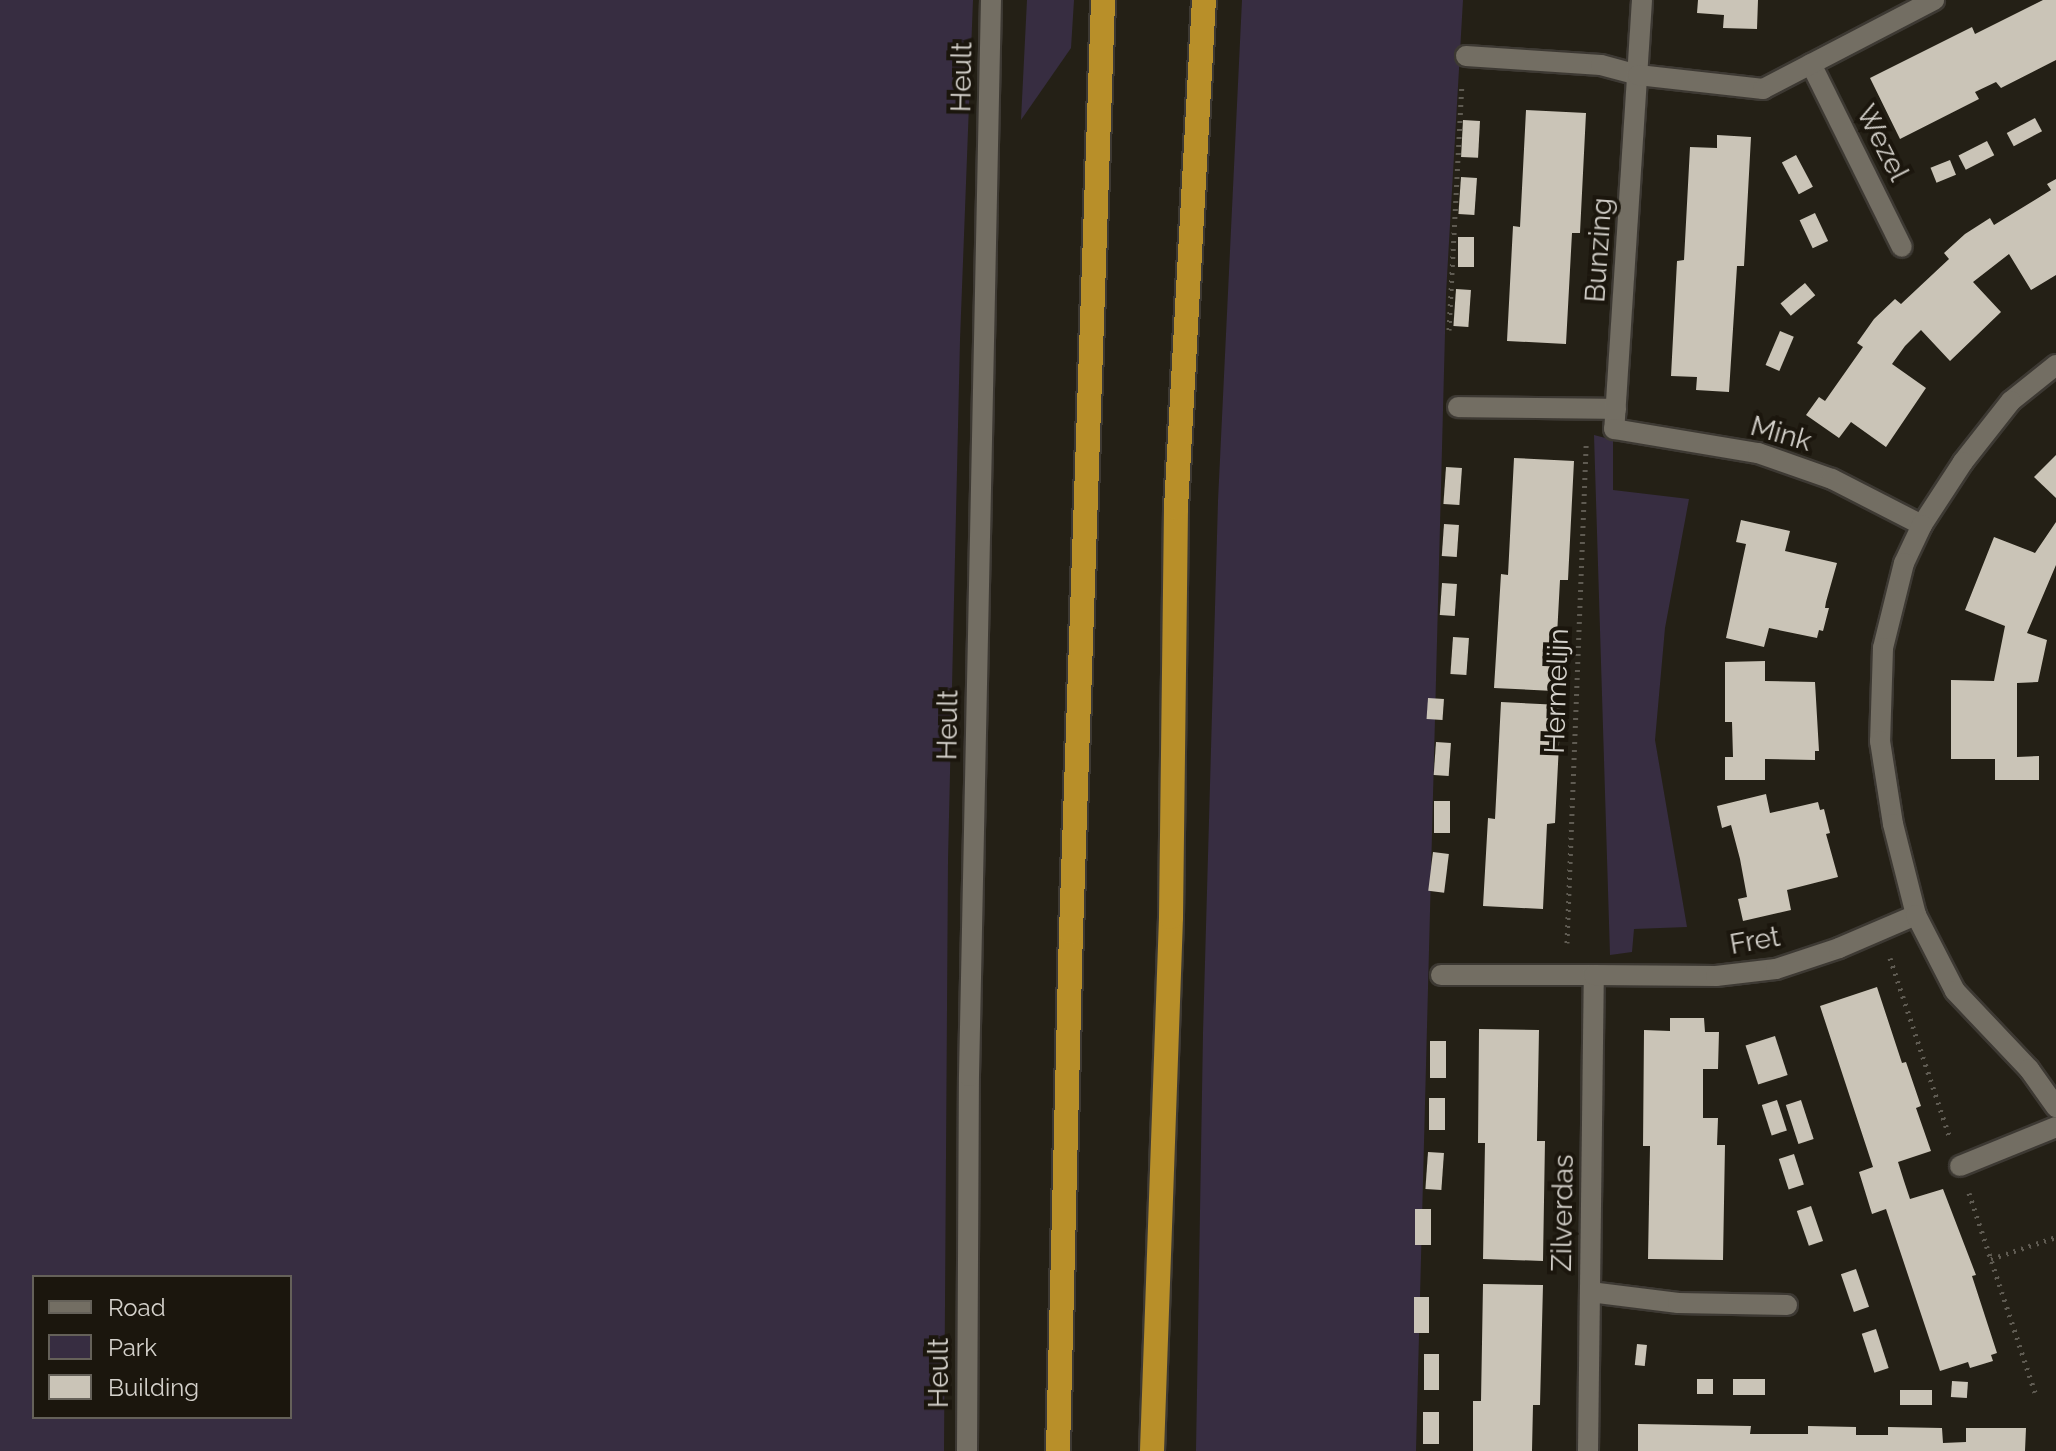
<!DOCTYPE html>
<style>
body{margin:0}
#map{position:relative;width:2056px;height:1451px;overflow:hidden;background:#242016;font-family:Raleway,sans-serif}
div>[style]{position:absolute}
[style*='--x']{left:calc(var(--x)*1px);top:calc(var(--y)*1px);width:calc(var(--w)*1px);rotate:calc(var(--a)*1deg)}
.green>*{inset:0;background:#372d41}
.building>*{inset:0;background:#cac4b7;transform-origin:0 0}
.path>*{height:5px;margin-top:-2.5px;transform-origin:0;background:repeating-linear-gradient(90deg,#5f5b52 0 2px,transparent 0 8px)}
.roads{filter:drop-shadow(2px 0 #3d3933) drop-shadow(-2px 0 #3d3933) drop-shadow(0 2px #3d3933) drop-shadow(0 -2px #3d3933)}
.lane>*{height:20px;margin:-10px;padding:0 10px;transform-origin:10px;border-radius:10px;background:#736e63}
.street>*{height:20px;margin:-10px;padding:0 10px;transform-origin:10px;border-radius:10px;background:#736e63}
.secondary>*{height:20px;margin:-10px;padding:0 10px;transform-origin:10px;border-radius:10px;background:#736e63}
.highway>*{height:24px;margin:-12px;padding:0 12px;transform-origin:12px;border-radius:12px;background:#b88f29}
span{translate:-50% -50%;white-space:nowrap;text-align:center;line-height:1.15;-webkit-text-stroke:8px #1b160d;paint-order:stroke}
.street-label{font-size:28px;color:#d4d1cb}
.legend{position:absolute;left:32px;top:1275px;width:260px;height:144px;box-sizing:border-box;background:#1b160d;border:2px solid #656159;margin:0;padding:10px 14px;list-style:none;font-size:24px;color:#d4d1cb}
.legend li{display:flex;align-items:center;gap:16px;height:40px}
.legend b{width:40px;border:2px solid #656159}
</style>
<div id="map">
<div class="green">
<div style="clip-path:polygon(evenodd,0 0,973px 0,960px 340px,948px 860px,944px 1451px,0 1451px,0 0,34px 1277px,290px 1277px,290px 1417px,34px 1417px,34px 1277px)"></div>
<div style="clip-path:polygon(1027px 0,1074px 0,1071px 48px,1021px 120px)"></div>
<div style="clip-path:polygon(1242px 0,1463px 0,1446px 294px,1416px 1451px,1196px 1451px,1203px 1033px,1218px 501px)"></div>
<div style="clip-path:polygon(1594px 435px,1613px 440px,1613px 490px,1689px 499px,1665px 628px,1655px 740px,1687px 927px,1634px 929px,1632px 952px,1610px 955px)"></div>
</div>
<div class="building">
<div style="clip-path:polygon(1698px 0,1758px 0,1757px 29px,1723px 28px,1724px 15px,1697px 13px)"></div>
<div style="clip-path:polygon(2043px 0,2056px 0,2056px 60px,2001px 88px,1996px 82px,1975px 92px,1979px 99px,1900px 139px,1870px 78px,1972px 27px,1975px 34px)"></div>
<div style="clip-path:polygon(1526px 110px,1586px 113px,1580px 233px,1572px 233px,1566px 344px,1507px 341px,1513px 226px,1520px 227px)"></div>
<div style="left:2035px;top:118px;width:15px;height:32px;rotate:62deg"></div>
<div style="left:1463px;top:120px;width:17px;height:37px;rotate:3deg"></div>
<div style="clip-path:polygon(1717px 135px,1751px 137px,1744px 266px,1737px 266px,1729px 392px,1696px 390px,1697px 377px,1671px 376px,1677px 261px,1684px 260px,1690px 147px,1717px 148px)"></div>
<div style="left:1987px;top:141px;width:16px;height:32px;rotate:63deg"></div>
<div style="left:1796px;top:155px;width:36px;height:16px;rotate:62deg"></div>
<div style="left:1950px;top:160px;width:16px;height:21px;rotate:68deg"></div>
<div style="left:1461px;top:177px;width:16px;height:37px;rotate:4deg"></div>
<div style="clip-path:polygon(2056px 179px,2056px 275px,2031px 290px,2009px 254px,1973px 282px,2001px 312px,1950px 361px,1921px 330px,1905px 346px,1892px 364px,1926px 388px,1886px 447px,1851px 422px,1839px 438px,1806px 415px,1819px 397px,1825px 401px,1863px 347px,1857px 343px,1874px 319px,1895px 299px,1901px 304px,1949px 259px,1944px 253px,1965px 234px,1990px 218px,1994px 225px,2051px 190px,2047px 184px)"></div>
<div style="left:1815px;top:213px;width:31px;height:17px;rotate:65deg"></div>
<div style="left:1458px;top:237px;width:16px;height:30px"></div>
<div style="left:1805px;top:283px;width:16px;height:32px;rotate:50deg"></div>
<div style="left:1456px;top:289px;width:15px;height:37px;rotate:4deg"></div>
<div style="left:1780px;top:331px;width:15px;height:37px;rotate:23deg"></div>
<div style="clip-path:polygon(2056px 455px,2056px 498px,2034px 477px)"></div>
<div style="clip-path:polygon(1514px 458px,1574px 461px,1568px 580px,1560px 580px,1554px 691px,1494px 688px,1501px 574px,1508px 575px)"></div>
<div style="left:1446px;top:467px;width:16px;height:37px;rotate:4deg"></div>
<div style="clip-path:polygon(1741px 520px,1790px 531px,1785px 551px,1837px 563px,1826px 602px,1825px 608px,1829px 608px,1823px 631px,1819px 630px,1817px 638px,1769px 628px,1764px 647px,1726px 638px,1746px 544px,1736px 542px)"></div>
<div style="clip-path:polygon(2056px 522px,2056px 565px,2027px 633px,2047px 640px,2038px 682px,2017px 683px,2017px 757px,2039px 756px,2039px 780px,1995px 780px,1995px 759px,1951px 759px,1951px 680px,1994px 681px,2005px 626px,1965px 610px,1994px 537px,2035px 553px)"></div>
<div style="left:1444px;top:524px;width:15px;height:32px;rotate:4deg"></div>
<div style="left:1442px;top:583px;width:15px;height:32px;rotate:4deg"></div>
<div style="left:1453px;top:637px;width:16px;height:37px;rotate:4deg"></div>
<div style="clip-path:polygon(1765px 661px,1765px 681px,1815px 682px,1819px 751px,1815px 751px,1815px 760px,1765px 759px,1765px 780px,1725px 780px,1725px 757px,1733px 757px,1732px 722px,1725px 722px,1725px 662px)"></div>
<div style="left:1428px;top:698px;width:16px;height:21px;rotate:4deg"></div>
<div style="clip-path:polygon(1501px 702px,1561px 705px,1555px 823px,1547px 824px,1543px 909px,1483px 906px,1488px 818px,1495px 819px)"></div>
<div style="left:1436px;top:742px;width:15px;height:33px;rotate:4deg"></div>
<div style="clip-path:polygon(1766px 794px,1770px 813px,1818px 802px,1820px 810px,1824px 809px,1830px 833px,1826px 834px,1838px 877px,1787px 890px,1791px 910px,1743px 921px,1738px 899px,1747px 897px,1740px 859px,1731px 825px,1722px 828px,1717px 806px)"></div>
<div style="left:1434px;top:801px;width:16px;height:32px"></div>
<div style="left:1433px;top:852px;width:16px;height:39px;rotate:7deg"></div>
<div style="clip-path:polygon(1877px 987px,1902px 1063px,1906px 1062px,1921px 1106px,1916px 1108px,1931px 1151px,1898px 1162px,1904px 1181px,1910px 1199px,1943px 1189px,1976px 1275px,1972px 1276px,1997px 1353px,1991px 1355px,1993px 1361px,1970px 1368px,1968px 1362px,1940px 1371px,1886px 1209px,1872px 1214px,1859px 1172px,1873px 1167px,1820px 1006px)"></div>
<div style="clip-path:polygon(1670px 1018px,1704px 1018px,1705px 1032px,1719px 1032px,1718px 1069px,1703px 1069px,1703px 1118px,1718px 1118px,1717px 1145px,1725px 1145px,1723px 1260px,1648px 1259px,1650px 1146px,1643px 1146px,1644px 1030px,1670px 1031px)"></div>
<div style="clip-path:polygon(1479px 1029px,1539px 1030px,1537px 1141px,1545px 1141px,1543px 1261px,1483px 1259px,1485px 1143px,1478px 1143px)"></div>
<div style="left:1775px;top:1036px;width:41px;height:31px;rotate:72deg"></div>
<div style="left:1430px;top:1041px;width:16px;height:37px"></div>
<div style="left:1429px;top:1098px;width:16px;height:32px"></div>
<div style="left:1777px;top:1100px;width:32px;height:16px;rotate:72deg"></div>
<div style="left:1801px;top:1100px;width:41px;height:16px;rotate:72deg"></div>
<div style="left:1428px;top:1152px;width:16px;height:37px;rotate:4deg"></div>
<div style="left:1794px;top:1154px;width:32px;height:16px;rotate:72deg"></div>
<div style="left:1811px;top:1206px;width:37px;height:15px;rotate:71deg"></div>
<div style="left:1415px;top:1209px;width:16px;height:36px"></div>
<div style="left:1856px;top:1269px;width:40px;height:16px;rotate:71deg"></div>
<div style="clip-path:polygon(1483px 1284px,1543px 1285px,1540px 1405px,1533px 1405px,1532px 1451px,1473px 1451px,1473px 1401px,1481px 1401px)"></div>
<div style="left:1414px;top:1297px;width:15px;height:36px"></div>
<div style="left:1876px;top:1329px;width:41px;height:15px;rotate:72deg"></div>
<div style="left:1637px;top:1344px;width:10px;height:21px;rotate:6deg"></div>
<div style="left:1424px;top:1354px;width:15px;height:36px"></div>
<div style="left:1697px;top:1379px;width:16px;height:15px"></div>
<div style="left:1733px;top:1379px;width:32px;height:16px"></div>
<div style="left:1952px;top:1381px;width:16px;height:16px;rotate:4deg"></div>
<div style="left:1900px;top:1390px;width:32px;height:15px"></div>
<div style="left:1423px;top:1412px;width:16px;height:32px"></div>
<div style="clip-path:polygon(1638px 1424px,1751px 1426px,1750px 1434px,1808px 1434px,1808px 1426px,1856px 1427px,1856px 1435px,1888px 1435px,1888px 1427px,1942px 1428px,1943px 1443px,1966px 1442px,1966px 1428px,2026px 1428px,2025px 1451px,1638px 1451px)"></div>
</div>
<div class="path">
<div style="--x:1449;--y:330;--w:246;--a:-87"></div>
<div style="--x:1567;--y:943;--w:498;--a:-87.8"></div>
<div style="--x:1890;--y:958;--w:190;--a:71.6"></div>
<div style="--x:1969;--y:1193;--w:210;--a:71.7"></div>
<div style="--x:1991;--y:1259;--w:69;--a:-18.7"></div>
</div>
<div class="roads">
<div class="lane">
<div style="--x:1466;--y:56;--w:135;--a:3.8"></div>
<div style="--x:1601;--y:65;--w:38;--a:15"></div>
<div style="--x:1811;--y:64;--w:204;--a:63.6"></div>
<div style="--x:1458;--y:407;--w:158;--a:0.7"></div>
<div style="--x:1441;--y:975;--w:153;--a:0"></div>
<div style="--x:1960;--y:1166;--w:104;--a:-22.1"></div>
<div style="--x:1590;--y:1292;--w:89;--a:7.1"></div>
<div style="--x:1678;--y:1303;--w:109;--a:1.1"></div>
</div>
<div class="street">
<div style="--x:1642;--y:0;--w:430;--a:93.7"></div>
<div style="--x:1614;--y:429;--w:146;--a:9.5"></div>
<div style="--x:1758;--y:453;--w:78;--a:19.4"></div>
<div style="--x:1832;--y:479;--w:101;--a:27.1"></div>
<div style="--x:1638;--y:75;--w:126;--a:6.4"></div>
<div style="--x:1763;--y:89;--w:193;--a:-27.5"></div>
<div style="--x:967;--y:1451;--w:375;--a:-89.7"></div>
<div style="--x:969;--y:1076;--w:1076;--a:-88.83"></div>
<div style="--x:1588;--y:1451;--w:476;--a:-89.3"></div>
<div style="--x:1594;--y:975;--w:122;--a:0.5"></div>
<div style="--x:1716;--y:976;--w:60;--a:-6.7"></div>
<div style="--x:1776;--y:969;--w:66;--a:-18.4"></div>
<div style="--x:1839;--y:948;--w:84;--a:-23.2"></div>
</div>
<div class="secondary">
<div style="--x:2056;--y:365;--w:58;--a:141.3"></div>
<div style="--x:2011;--y:401;--w:78;--a:128.2"></div>
<div style="--x:1963;--y:462;--w:75;--a:123.1"></div>
<div style="--x:1922;--y:525;--w:42;--a:115.3"></div>
<div style="--x:1904;--y:563;--w:88;--a:103.9"></div>
<div style="--x:1883;--y:648;--w:93;--a:91.8"></div>
<div style="--x:1880;--y:741;--w:84;--a:81.1"></div>
<div style="--x:1893;--y:824;--w:94;--a:75.8"></div>
<div style="--x:1916;--y:915;--w:85;--a:62.8"></div>
<div style="--x:1955;--y:991;--w:108;--a:46.5"></div>
<div style="--x:2029;--y:1069;--w:47;--a:54.6"></div>
</div>
<div class="highway">
<div style="--x:1058;--y:1451;--w:519;--a:-88.57"></div>
<div style="--x:1071;--y:932;--w:933;--a:-88.03"></div>
<div style="--x:1152;--y:1451;--w:534;--a:-87.96"></div>
<div style="--x:1171;--y:917;--w:409;--a:-89.3"></div>
<div style="--x:1176;--y:508;--w:509;--a:-86.85"></div>
</div>
</div>
<div class="street-label">
<span style="left:962px;top:77px;rotate:-89deg">Heult</span>
<span style="left:1882px;top:143px;rotate:63deg">Wezel</span>
<span style="left:1599px;top:250px;rotate:-86deg">Bunzing</span>
<span style="left:1781px;top:434px;rotate:16deg">Mink</span>
<span style="left:1557px;top:691px;rotate:-88deg">Hermelijn</span>
<span style="left:948px;top:725px;rotate:-89deg">Heult</span>
<span style="left:1755px;top:941px;rotate:-10deg">Fret</span>
<span style="left:1563px;top:1213px;rotate:-89deg">Zilverdas</span>
<span style="left:939px;top:1373px;rotate:-90deg">Heult</span>
</div>
<ul class="legend">
<li><b style="height:10px;background:#736e63"></b>Road</li>
<li><b style="height:22px;background:#372d41"></b>Park</li>
<li><b style="height:22px;background:#cac4b7"></b>Building</li>
</ul>
</div>
